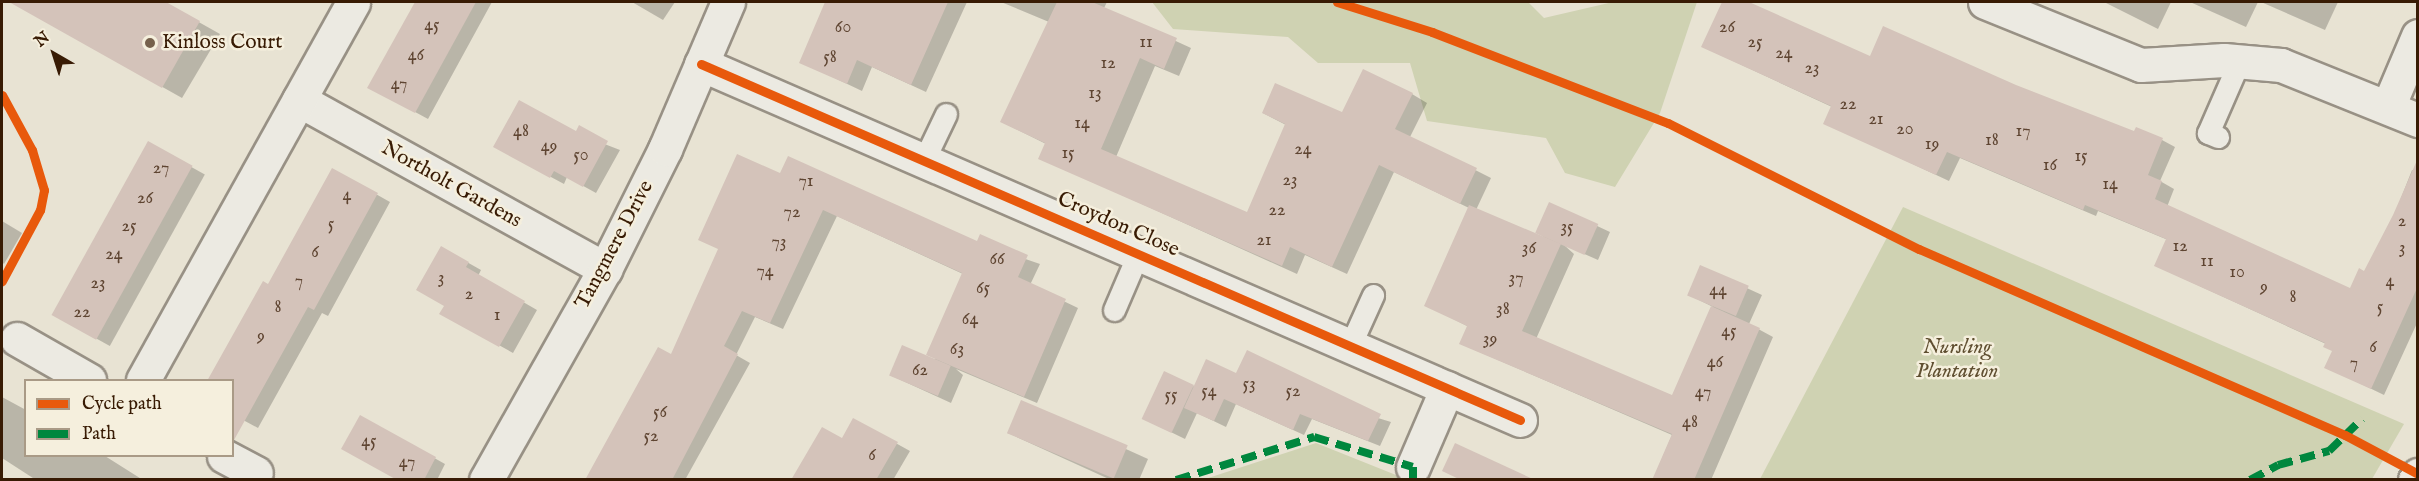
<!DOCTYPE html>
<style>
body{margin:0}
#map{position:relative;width:2419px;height:481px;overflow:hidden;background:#e8e3d3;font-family:"IM FELL English",serif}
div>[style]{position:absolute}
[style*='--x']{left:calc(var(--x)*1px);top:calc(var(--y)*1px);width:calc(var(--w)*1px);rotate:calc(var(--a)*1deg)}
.green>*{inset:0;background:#cfd2b2}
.shadow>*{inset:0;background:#0003;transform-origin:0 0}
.building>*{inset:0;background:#d4c3ba;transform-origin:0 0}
.roads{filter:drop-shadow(2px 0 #989185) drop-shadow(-2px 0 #989185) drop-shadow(0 2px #989185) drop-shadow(0 -2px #989185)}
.service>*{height:21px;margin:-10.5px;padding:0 10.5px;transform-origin:10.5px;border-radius:10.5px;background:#eceae2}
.minor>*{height:33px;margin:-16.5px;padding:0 16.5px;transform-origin:16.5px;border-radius:16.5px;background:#eceae2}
.tertiary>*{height:33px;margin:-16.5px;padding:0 16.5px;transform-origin:16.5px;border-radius:16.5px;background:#eceae2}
.quiet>*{height:8px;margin-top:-4px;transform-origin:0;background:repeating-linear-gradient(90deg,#00873e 0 15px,transparent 0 23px)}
.cycleway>*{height:9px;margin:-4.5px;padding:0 4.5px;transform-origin:4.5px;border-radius:4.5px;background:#e8590c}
.dots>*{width:16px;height:16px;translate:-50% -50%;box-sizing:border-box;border:3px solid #f5efdd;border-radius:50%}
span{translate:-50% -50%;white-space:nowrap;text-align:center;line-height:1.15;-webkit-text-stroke:5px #f5efdd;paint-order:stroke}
.number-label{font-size:18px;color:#5f4532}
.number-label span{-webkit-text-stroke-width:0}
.poi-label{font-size:21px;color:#381b04}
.left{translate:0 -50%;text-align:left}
.street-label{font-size:21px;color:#381b04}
.park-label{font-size:21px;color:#5f4e30;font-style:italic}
.frame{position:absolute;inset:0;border:3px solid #381b04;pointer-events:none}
.legend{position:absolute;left:24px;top:379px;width:210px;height:78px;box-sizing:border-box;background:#f5efdd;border:2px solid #a99a86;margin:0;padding:8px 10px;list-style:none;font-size:18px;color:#381b04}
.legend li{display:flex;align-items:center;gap:12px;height:30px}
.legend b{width:30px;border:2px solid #a99a86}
.north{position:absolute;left:24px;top:24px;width:60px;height:60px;-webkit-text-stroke:4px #f5efdd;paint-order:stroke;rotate:321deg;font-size:16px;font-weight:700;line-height:24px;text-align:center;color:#381b04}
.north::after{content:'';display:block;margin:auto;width:21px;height:27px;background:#381b04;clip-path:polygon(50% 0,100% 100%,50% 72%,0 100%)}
</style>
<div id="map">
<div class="green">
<div style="clip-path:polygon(1152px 2px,1528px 2px,1544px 18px,1613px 2px,1697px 2px,1660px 113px,1615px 187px,1565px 173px,1546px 138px,1427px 121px,1410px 63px,1318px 63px,1288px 37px,1173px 29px)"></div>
<div style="clip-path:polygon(1903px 207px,2404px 424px,2372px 479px,1760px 479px)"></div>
<div style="clip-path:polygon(1316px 443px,1406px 479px,1202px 480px)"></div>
</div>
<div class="shadow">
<div style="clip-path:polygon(11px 2px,163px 2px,220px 34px,182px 98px)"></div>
<div style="clip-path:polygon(416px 2px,499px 2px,492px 2px,428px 119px,369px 87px)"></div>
<div style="clip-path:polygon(632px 2px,675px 2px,663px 20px)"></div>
<div style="clip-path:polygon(828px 2px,967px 2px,926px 92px,872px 67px,862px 91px,801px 62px)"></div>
<div style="clip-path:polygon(1001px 2px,1107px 2px,1104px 8px,1191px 48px,1179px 76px,1155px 66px,1116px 157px,1247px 214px,1286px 125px,1263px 113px,1343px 114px,1412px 94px,1427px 103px,1410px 137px,1491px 178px,1476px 210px,1547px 240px,1538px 232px,1550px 204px,1610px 232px,1598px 260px,1564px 245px,1574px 254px,1536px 339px,1673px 397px,1713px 307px,1689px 295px,1701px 267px,1762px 295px,1749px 324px,1773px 337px,1711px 480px,1653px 480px,1672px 435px,1461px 344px,1469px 327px,1426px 305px,1469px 208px,1394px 172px,1347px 274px,1305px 255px,1297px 274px,1040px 158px,1046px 144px,1002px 122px,1049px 22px)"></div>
<div style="clip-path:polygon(1746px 2px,1870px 58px,2016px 86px,2134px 133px,2136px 129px,2162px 140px,2175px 147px,2160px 181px,2174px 189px,2167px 207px,2351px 290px,2364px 273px,2394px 216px,2412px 170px,2418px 173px,2418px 321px,2384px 395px,2326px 367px,2333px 351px,2326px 344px,2156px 266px,2168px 240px,2098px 211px,2096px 216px,1960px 158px,1949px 181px,1825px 123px,1832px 107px,1703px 47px)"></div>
<div style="clip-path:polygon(2104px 2px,2171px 2px,2158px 29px)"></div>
<div style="clip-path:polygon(2190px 2px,2258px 2px,2246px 27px)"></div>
<div style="clip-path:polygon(2261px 2px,2338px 2px,2325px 30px)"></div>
<div style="clip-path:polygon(576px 133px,620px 150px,596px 193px,567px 177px,564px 184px,508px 154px)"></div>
<div style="left:148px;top:143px;width:65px;height:196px;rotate:29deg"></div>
<div style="clip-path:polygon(333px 170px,390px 202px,328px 316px,322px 313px,258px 428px,232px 414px,232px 380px,268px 286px)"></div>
<div style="clip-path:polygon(781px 175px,1040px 264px,1030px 285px,1078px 308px,1037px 403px,956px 369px,963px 375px,951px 403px,890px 375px,934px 361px,963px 274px,837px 216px,783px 329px,755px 317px,736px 355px,750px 363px,685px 480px,586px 480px,671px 356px)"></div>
<div style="clip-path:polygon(2px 221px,22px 233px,4px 264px,2px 262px)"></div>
<div style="clip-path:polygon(442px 248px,481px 270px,478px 276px,537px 310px,513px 353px,441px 313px,446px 305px)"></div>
<div style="clip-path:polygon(1165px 373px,1195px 387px,1237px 375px,1391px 422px,1380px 446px,1312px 419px,1304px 435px,1236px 404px,1226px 427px,1197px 413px,1185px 439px,1144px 419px)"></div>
<div style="clip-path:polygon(2px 397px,26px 410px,26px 456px,105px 456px,143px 480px,36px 480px,2px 458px)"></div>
<div style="clip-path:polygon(1022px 402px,1148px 459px,1139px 480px,1111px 480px,1008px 433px)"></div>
<div style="clip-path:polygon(361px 417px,445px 464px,437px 480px,400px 480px)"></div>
<div style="clip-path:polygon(854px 420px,910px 451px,893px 480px,793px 480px,842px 440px)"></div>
</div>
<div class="building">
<div style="clip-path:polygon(9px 2px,166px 2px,200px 21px,162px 88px)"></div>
<div style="clip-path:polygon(415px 2px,476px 2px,415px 113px,367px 88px)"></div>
<div style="clip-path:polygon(825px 2px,948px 2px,911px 85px,857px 60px,847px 84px,799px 63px)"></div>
<div style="clip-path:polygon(1057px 2px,1092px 2px,1177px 38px,1164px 69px,1140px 58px,1101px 149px,1247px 212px,1285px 124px,1262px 113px,1275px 83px,1342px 112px,1363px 69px,1413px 93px,1395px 129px,1477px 168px,1460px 204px,1379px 165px,1332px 267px,1290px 247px,1282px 266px,1038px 159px,1045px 143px,1000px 122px)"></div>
<div style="clip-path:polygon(1722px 2px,1749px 2px,1870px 56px,1883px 26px,2016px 85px,2134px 131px,2136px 127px,2163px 138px,2148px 175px,2162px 181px,2155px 199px,2350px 288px,2359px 268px,2364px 271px,2393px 215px,2418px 158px,2418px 286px,2371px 389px,2324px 368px,2332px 351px,2323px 347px,2325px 343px,2154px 266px,2166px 239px,2085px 205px,2083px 210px,1947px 152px,1936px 175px,1823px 124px,1831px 106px,1701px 47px)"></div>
<div style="clip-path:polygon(519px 100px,576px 131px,579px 125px,608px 141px,583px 187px,554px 171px,550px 178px,493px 147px)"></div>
<div style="left:148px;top:141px;width:51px;height:199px;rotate:29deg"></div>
<div style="clip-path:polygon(737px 154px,780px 173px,788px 156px,977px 241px,980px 234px,1028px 255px,1018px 277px,1066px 299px,1024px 397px,926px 355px,962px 273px,823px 210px,770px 323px,742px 311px,724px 346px,738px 354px,672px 480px,585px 480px,658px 347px,671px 354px,718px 249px,698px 240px)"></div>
<div style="clip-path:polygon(332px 168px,378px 193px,314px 310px,308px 307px,234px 440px,232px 381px,207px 381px,263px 281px,268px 284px)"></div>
<div style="left:1549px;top:202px;width:54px;height:34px;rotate:24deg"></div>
<div style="clip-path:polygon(1469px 205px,1561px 244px,1522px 331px,1672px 395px,1711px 306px,1760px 328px,1694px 480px,1652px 480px,1672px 434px,1459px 344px,1467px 326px,1424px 306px)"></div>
<div style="clip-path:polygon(441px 246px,469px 262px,466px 267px,525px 301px,499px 347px,439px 314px,444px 306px,416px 290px)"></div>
<div style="left:1700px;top:265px;width:53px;height:33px;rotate:23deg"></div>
<div style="left:902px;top:345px;width:53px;height:33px;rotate:23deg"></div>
<div style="clip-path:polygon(1247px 350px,1381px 414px,1368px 441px,1300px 414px,1293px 430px,1224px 399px,1214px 421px,1184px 408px,1206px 359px,1236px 373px)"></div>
<div style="left:1164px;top:371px;width:33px;height:53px;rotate:25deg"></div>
<div style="left:1021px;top:400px;width:116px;height:36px;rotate:23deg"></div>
<div style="clip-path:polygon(360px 415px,436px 457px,424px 480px,397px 480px,341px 449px)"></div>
<div style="clip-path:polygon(853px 418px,898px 442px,876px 480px,791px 480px,822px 427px,842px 438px)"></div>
<div style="clip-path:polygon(1455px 443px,1535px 480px,1461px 480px,1442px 471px)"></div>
</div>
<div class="roads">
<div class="service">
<div style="--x:2218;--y:137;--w:11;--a:-158"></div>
<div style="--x:2208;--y:133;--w:77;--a:-66.4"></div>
<div style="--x:924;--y:160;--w:51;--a:-64.4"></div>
<div style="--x:1114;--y:310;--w:61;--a:-66.8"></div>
<div style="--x:1350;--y:346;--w:56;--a:-65.7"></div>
</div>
<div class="minor">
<div style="--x:1985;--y:2;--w:168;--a:22"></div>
<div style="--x:2141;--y:65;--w:83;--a:-3.4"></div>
<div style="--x:2224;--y:60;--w:57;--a:5"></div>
<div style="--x:2281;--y:65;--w:148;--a:21.9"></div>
<div style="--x:701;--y:64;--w:893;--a:23.49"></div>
<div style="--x:299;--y:100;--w:350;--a:28.9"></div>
<div style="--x:2388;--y:107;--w:77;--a:-67.1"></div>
<div style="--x:17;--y:339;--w:83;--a:29.7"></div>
<div style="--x:143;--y:380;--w:432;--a:-60.9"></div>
<div style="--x:224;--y:456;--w:36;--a:28"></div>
<div style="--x:1413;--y:467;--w:86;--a:-66.7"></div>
<div style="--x:486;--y:480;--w:242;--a:-60.6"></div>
<div style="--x:605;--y:269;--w:134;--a:-63.4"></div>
<div style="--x:665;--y:149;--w:160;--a:-66.8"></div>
</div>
<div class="tertiary">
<div style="--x:2415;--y:480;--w:6;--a:-59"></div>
</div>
</div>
<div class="quiet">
<div style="--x:1176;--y:480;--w:145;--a:-17.3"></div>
<div style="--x:1314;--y:437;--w:103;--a:16.9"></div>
<div style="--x:1413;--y:467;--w:13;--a:90"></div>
<div style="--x:2250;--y:480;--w:32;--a:-28"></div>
<div style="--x:2278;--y:465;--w:53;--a:-15.4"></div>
<div style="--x:2329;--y:451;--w:46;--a:-44.1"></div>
</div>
<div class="cycleway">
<div style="--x:1337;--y:2;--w:100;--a:17.5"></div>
<div style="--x:1432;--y:32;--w:253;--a:21.1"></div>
<div style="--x:1668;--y:123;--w:281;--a:26.7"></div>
<div style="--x:1919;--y:249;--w:465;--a:23.6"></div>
<div style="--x:2345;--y:435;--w:83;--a:28.1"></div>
<div style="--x:701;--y:64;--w:893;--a:23.49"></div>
<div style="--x:2;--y:95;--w:63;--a:61.4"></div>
<div style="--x:32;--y:150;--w:42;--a:73.3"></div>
<div style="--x:44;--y:190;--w:20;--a:101"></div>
<div style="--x:40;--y:210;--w:81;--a:118.2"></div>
</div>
<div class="dots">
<div style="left:150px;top:43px;background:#76614c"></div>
</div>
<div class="number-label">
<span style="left:432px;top:26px">45</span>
<span style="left:843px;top:28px">60</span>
<span style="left:1727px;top:28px">26</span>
<span style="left:1146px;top:43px">11</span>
<span style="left:1755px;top:43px">25</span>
<span style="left:1784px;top:54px">24</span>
<span style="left:416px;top:56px">46</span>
<span style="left:830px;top:58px">58</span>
<span style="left:1108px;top:64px">12</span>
<span style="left:1812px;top:69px">23</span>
<span style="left:399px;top:85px">47</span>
<span style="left:1095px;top:94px">13</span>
<span style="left:1848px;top:105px">22</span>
<span style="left:1876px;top:120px">21</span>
<span style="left:1082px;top:124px">14</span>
<span style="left:1905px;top:130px">20</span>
<span style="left:521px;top:132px">48</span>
<span style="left:2023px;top:132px">17</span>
<span style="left:1992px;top:141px">18</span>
<span style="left:1932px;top:145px">19</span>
<span style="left:549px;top:147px">49</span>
<span style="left:1303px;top:150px">24</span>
<span style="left:1068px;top:154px">15</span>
<span style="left:581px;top:156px">50</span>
<span style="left:2081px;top:157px">15</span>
<span style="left:2050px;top:166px">16</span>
<span style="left:161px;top:169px">27</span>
<span style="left:1290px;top:181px">23</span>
<span style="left:806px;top:182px">71</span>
<span style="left:2110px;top:185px">14</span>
<span style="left:347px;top:196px">4</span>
<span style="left:145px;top:199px">26</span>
<span style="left:1277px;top:211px">22</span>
<span style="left:792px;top:213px">72</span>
<span style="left:2402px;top:222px">2</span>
<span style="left:331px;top:225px">5</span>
<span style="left:129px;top:227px">25</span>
<span style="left:1567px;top:228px">35</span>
<span style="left:1264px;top:241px">21</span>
<span style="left:779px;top:243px">73</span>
<span style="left:2180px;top:247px">12</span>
<span style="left:1529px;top:249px">36</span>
<span style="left:2402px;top:249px">3</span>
<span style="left:315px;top:253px">6</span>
<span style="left:114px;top:255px">24</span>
<span style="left:997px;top:260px">66</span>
<span style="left:2207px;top:262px">11</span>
<span style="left:765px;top:272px">74</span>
<span style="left:2237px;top:273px">10</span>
<span style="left:441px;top:279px">3</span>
<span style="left:1516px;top:279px">37</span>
<span style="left:299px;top:282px">7</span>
<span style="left:2390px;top:282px">4</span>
<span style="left:98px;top:284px">23</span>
<span style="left:2264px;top:288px">9</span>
<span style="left:983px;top:289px">65</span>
<span style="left:1718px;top:291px">44</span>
<span style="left:469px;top:295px">2</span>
<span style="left:2293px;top:298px">8</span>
<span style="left:278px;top:308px">8</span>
<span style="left:2380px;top:308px">5</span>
<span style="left:1503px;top:310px">38</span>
<span style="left:82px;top:313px">22</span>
<span style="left:497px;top:316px">1</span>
<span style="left:970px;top:320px">64</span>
<span style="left:1729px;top:332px">45</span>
<span style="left:261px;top:337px">9</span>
<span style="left:1490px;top:340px">39</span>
<span style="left:2373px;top:348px">6</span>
<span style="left:957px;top:350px">63</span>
<span style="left:1715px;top:363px">46</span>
<span style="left:2354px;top:364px">7</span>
<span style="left:920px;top:371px">62</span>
<span style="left:1249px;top:385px">53</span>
<span style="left:1209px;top:392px">54</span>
<span style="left:1293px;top:392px">52</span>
<span style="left:1703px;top:393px">47</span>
<span style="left:1171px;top:396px">55</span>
<span style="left:660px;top:413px">56</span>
<span style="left:1690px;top:423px">48</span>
<span style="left:651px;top:437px">52</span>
<span style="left:369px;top:442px">45</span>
<span style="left:872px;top:456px">6</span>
<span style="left:407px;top:463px">47</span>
</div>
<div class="poi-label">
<span class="left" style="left:162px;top:43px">Kinloss Court</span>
</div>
<div class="street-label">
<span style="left:451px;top:185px;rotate:29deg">Northolt Gardens</span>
<span style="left:1118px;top:225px;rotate:24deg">Croydon Close</span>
<span style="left:615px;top:245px;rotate:-62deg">Tangmere Drive</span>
</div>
<div class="park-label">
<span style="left:1957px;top:360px">Nursling<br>Plantation</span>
</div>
<div class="frame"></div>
<ul class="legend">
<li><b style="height:8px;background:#e8590c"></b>Cycle path</li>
<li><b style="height:8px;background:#00873e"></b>Path</li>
</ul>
<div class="north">N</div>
</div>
